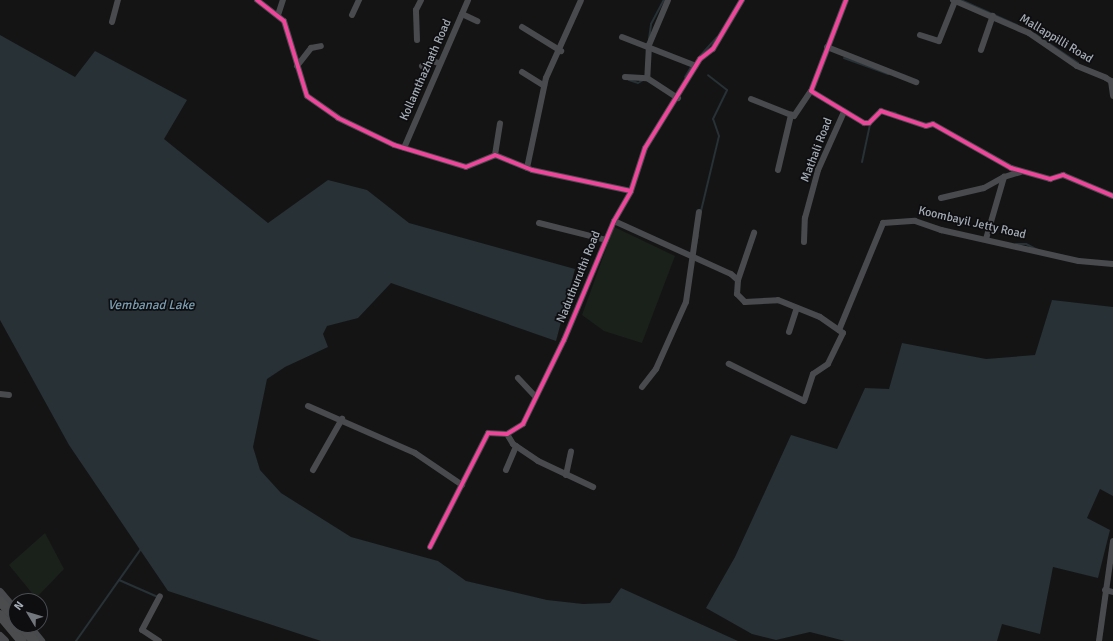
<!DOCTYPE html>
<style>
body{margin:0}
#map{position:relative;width:1113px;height:641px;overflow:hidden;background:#141414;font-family:Signika,sans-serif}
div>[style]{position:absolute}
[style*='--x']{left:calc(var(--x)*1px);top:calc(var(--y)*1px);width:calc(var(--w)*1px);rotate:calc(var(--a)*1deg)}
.green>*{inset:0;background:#1a211b}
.water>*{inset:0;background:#273136}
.stream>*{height:2px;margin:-1px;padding:0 1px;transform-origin:1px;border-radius:1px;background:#273136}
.minor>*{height:6px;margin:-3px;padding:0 3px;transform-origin:3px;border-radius:3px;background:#484a4d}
.tertiary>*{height:8px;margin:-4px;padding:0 4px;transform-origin:4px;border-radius:4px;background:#484a4d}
.trunk>*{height:10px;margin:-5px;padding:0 5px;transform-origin:5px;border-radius:5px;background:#4a4c4e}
.cycleway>*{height:4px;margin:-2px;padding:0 2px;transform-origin:2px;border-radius:2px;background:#ed469a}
span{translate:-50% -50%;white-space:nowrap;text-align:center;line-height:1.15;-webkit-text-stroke:3.5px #0e0e10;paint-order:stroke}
.street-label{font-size:12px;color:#a4acb6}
.water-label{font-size:13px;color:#7a9eb2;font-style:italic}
.north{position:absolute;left:8px;top:593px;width:40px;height:40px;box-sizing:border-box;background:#0e0e10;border:1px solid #4a4d52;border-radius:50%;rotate:308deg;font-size:11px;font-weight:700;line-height:16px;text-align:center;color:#a4acb6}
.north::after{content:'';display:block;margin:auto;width:14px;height:18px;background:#72777d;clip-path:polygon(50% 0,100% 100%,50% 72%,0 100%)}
</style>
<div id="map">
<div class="green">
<div style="clip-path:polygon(614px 227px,675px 256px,642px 343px,604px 331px,582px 315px)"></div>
<div style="clip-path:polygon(45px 533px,64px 569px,36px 598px,9px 565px)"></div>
</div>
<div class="water">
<div style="clip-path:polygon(0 35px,75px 77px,95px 51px,187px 100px,164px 139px,268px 223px,328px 180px,367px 190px,409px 223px,575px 269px,556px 341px,391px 283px,358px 318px,327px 326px,323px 334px,328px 347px,285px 367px,267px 379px,253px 447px,260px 470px,281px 493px,351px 537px,438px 561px,466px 581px,547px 600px,583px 604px,610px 603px,621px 588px,738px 641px,321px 641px,168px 591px,69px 445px,0 320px)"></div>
<div style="clip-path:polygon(1052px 300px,1113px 307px,1113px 496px,1100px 489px,1087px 518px,1110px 530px,1098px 578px,1053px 567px,1040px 634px,1002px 624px,997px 641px,845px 641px,810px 632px,776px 640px,752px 634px,706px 608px,735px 557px,791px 435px,837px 449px,865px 388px,889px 389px,902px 343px,986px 359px,1035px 355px)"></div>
</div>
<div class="stream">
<div style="--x:961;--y:0;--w:61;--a:24.1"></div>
<div style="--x:1035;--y:34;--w:52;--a:34"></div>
<div style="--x:649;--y:39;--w:15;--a:-82"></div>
<div style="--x:651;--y:24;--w:27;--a:-62"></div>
<div style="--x:700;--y:56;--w:25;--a:-48"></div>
<div style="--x:844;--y:58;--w:47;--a:20"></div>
<div style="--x:685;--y:77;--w:12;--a:-59"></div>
<div style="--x:629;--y:80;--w:9;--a:18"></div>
<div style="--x:638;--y:83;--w:8;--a:-30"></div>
<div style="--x:885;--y:111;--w:11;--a:10"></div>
<div style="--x:862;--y:162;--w:39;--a:-78"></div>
<div style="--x:701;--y:211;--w:77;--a:-76.5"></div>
<div style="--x:719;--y:136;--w:18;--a:-109"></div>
<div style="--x:713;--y:119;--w:32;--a:-64"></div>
<div style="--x:727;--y:90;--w:24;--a:-142"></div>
<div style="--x:1016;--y:244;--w:10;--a:0"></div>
<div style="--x:1026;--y:244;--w:13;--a:27"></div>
<div style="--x:695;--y:249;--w:14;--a:-78"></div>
<div style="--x:119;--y:580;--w:43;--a:23.6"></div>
<div style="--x:76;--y:641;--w:113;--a:-54.8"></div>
</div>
<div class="minor">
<div style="--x:257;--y:0;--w:34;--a:38"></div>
<div style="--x:284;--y:21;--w:78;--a:73"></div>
<div style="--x:307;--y:96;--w:38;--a:35"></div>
<div style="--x:338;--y:118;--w:62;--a:25.7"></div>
<div style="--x:394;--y:145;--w:75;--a:17"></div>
<div style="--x:466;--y:167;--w:31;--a:-22"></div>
<div style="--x:495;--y:155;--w:40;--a:22"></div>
<div style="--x:532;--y:170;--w:101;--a:12"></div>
<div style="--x:668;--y:0;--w:49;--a:112.9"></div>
<div style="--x:649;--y:45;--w:33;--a:93"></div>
<div style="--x:647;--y:78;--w:37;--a:33"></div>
<div style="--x:846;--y:0;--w:97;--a:111"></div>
<div style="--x:811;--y:91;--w:62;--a:31.1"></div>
<div style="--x:864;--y:123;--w:5;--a:0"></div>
<div style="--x:869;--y:123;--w:17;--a:-45"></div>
<div style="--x:881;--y:111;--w:47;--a:18.4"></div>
<div style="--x:926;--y:126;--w:7;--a:-16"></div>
<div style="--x:933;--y:124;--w:90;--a:29.4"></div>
<div style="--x:1011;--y:168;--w:41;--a:15.8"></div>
<div style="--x:1050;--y:179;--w:14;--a:-17"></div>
<div style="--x:1063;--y:175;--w:54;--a:22.8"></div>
<div style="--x:953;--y:0;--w:83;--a:23.5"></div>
<div style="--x:1029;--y:33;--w:58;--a:34.5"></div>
<div style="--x:1077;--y:66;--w:31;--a:22"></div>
<div style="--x:1106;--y:78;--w:6;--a:31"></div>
<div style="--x:1111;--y:81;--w:15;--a:82"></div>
<div style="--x:462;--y:14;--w:17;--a:25"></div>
<div style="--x:278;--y:15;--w:16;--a:-72"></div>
<div style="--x:352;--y:15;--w:17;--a:-65"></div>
<div style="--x:112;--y:22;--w:23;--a:-75"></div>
<div style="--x:522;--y:27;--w:46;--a:31.6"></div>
<div style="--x:920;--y:35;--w:20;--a:18"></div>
<div style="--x:939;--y:41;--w:43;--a:-68.2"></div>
<div style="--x:622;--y:37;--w:79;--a:21.4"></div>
<div style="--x:417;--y:40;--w:30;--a:-92"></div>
<div style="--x:416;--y:10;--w:11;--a:-63"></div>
<div style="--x:827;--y:47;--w:96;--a:21.5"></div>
<div style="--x:981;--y:50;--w:36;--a:-71"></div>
<div style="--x:297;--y:66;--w:23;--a:-52"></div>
<div style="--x:311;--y:48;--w:10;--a:-11"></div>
<div style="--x:422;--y:66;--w:10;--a:-29"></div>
<div style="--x:431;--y:61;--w:8;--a:14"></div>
<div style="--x:522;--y:72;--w:26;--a:32"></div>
<div style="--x:625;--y:77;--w:22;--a:3"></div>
<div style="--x:751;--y:99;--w:46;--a:21.6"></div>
<div style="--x:794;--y:116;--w:30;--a:-56"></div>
<div style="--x:404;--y:148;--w:161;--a:-66.6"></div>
<div style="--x:495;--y:155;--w:32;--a:-81"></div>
<div style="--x:527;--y:168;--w:92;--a:-78.1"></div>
<div style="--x:546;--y:78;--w:85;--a:-65.8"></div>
<div style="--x:778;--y:170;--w:57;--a:-76.7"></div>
<div style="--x:941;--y:198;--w:44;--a:-13.1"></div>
<div style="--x:984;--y:188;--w:23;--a:-29"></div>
<div style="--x:614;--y:221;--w:128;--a:24.4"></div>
<div style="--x:731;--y:274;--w:9;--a:41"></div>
<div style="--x:738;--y:280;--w:14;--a:94"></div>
<div style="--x:737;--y:294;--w:11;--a:45"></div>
<div style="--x:745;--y:302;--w:33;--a:-3"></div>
<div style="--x:778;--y:300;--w:45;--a:22"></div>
<div style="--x:820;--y:317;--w:28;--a:35"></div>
<div style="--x:843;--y:333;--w:34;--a:116"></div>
<div style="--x:828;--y:364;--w:18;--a:146"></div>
<div style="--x:813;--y:374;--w:28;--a:108"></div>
<div style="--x:804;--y:401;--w:84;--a:-153.7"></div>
<div style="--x:539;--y:223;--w:69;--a:14.2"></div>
<div style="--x:986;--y:239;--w:65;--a:-73.8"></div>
<div style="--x:1004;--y:177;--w:17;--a:-17"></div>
<div style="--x:804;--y:242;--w:24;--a:-88"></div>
<div style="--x:805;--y:218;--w:50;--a:-74.8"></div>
<div style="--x:818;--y:170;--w:64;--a:-65.9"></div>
<div style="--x:738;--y:280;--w:50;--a:-71.2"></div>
<div style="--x:839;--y:330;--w:116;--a:-67.6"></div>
<div style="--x:883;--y:223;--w:32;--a:-4"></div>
<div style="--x:915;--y:221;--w:28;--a:19"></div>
<div style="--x:941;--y:230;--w:141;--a:12.7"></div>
<div style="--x:1079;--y:261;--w:34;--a:5"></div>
<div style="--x:789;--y:332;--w:25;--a:-72"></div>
<div style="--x:518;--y:378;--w:25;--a:47"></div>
<div style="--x:642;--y:387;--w:23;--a:-52"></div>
<div style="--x:656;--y:369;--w:73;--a:-65.9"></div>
<div style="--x:686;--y:302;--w:91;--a:-81.8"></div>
<div style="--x:0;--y:394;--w:9;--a:6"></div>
<div style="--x:308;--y:406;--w:117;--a:23.7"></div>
<div style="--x:415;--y:453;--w:57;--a:34.2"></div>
<div style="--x:507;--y:434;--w:12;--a:59"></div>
<div style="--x:513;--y:444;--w:30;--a:34"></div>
<div style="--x:538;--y:461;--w:61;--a:25.3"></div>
<div style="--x:313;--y:470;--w:59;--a:-60.4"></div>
<div style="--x:506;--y:470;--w:26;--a:-67"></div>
<div style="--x:566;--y:475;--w:24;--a:-78"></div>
<div style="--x:430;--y:547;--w:128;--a:-63"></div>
<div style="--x:488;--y:433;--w:19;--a:3"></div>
<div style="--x:507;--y:434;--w:19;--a:-32"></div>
<div style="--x:523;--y:424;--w:93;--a:-64"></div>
<div style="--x:564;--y:340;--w:129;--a:-67.2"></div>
<div style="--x:614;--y:221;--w:34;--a:-60"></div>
<div style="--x:631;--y:191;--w:45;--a:-72"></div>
<div style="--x:645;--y:148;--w:105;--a:-58.3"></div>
<div style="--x:700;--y:59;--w:16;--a:-38"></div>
<div style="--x:713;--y:49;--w:57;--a:-59.4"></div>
<div style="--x:1105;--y:590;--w:8;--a:14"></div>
<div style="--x:159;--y:641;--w:20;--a:-147"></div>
<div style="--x:142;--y:630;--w:38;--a:-62"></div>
<div style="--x:1099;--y:641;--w:101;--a:-82"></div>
</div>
<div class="tertiary">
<div style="--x:0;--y:592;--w:25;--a:50"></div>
<div style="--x:28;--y:625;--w:21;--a:51"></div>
<div style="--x:0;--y:636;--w:7;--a:45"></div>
</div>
<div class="trunk">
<div style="--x:0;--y:601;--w:24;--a:48"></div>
<div style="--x:0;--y:615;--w:34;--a:50"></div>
<div style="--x:21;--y:625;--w:21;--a:51"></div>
</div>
<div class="cycleway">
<div style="--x:257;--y:0;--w:34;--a:38"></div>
<div style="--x:284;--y:21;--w:78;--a:73"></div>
<div style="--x:307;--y:96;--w:38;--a:35"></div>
<div style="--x:338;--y:118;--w:62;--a:25.7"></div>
<div style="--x:394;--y:145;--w:75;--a:17"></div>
<div style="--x:466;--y:167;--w:31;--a:-22"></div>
<div style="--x:495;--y:155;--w:40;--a:22"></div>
<div style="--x:532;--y:170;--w:101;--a:12"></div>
<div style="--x:846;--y:0;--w:97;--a:111"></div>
<div style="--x:811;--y:91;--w:62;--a:31.1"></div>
<div style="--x:864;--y:123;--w:5;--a:0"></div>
<div style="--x:869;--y:123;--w:17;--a:-45"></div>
<div style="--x:881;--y:111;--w:47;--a:18.4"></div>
<div style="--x:926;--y:126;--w:7;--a:-16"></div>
<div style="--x:933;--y:124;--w:90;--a:29.4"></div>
<div style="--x:1011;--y:168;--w:41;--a:15.8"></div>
<div style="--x:1050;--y:179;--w:14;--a:-17"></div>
<div style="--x:1063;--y:175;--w:54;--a:22.8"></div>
<div style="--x:430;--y:547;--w:128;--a:-63"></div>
<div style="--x:488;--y:433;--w:19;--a:3"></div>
<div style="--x:507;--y:434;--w:19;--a:-32"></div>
<div style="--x:523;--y:424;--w:93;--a:-64"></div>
<div style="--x:564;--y:340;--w:129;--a:-67.2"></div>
<div style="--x:614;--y:221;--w:34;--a:-60"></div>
<div style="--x:631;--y:191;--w:45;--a:-72"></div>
<div style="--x:645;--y:148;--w:105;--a:-58.3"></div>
<div style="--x:700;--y:59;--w:16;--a:-38"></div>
<div style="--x:713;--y:49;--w:57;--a:-59.4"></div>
</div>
<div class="street-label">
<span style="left:1056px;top:39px;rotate:31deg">Mallappilli Road</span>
<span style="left:426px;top:70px;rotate:-66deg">Kollamthazhath Road</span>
<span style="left:817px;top:150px;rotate:-69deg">Mathali Road</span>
<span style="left:972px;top:223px;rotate:13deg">Koombayil Jetty Road</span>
<span style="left:579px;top:277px;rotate:-68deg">Naduthuruthi Road</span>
</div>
<div class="water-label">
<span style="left:151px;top:305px">Vembanad Lake</span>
</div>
<div class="north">N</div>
</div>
